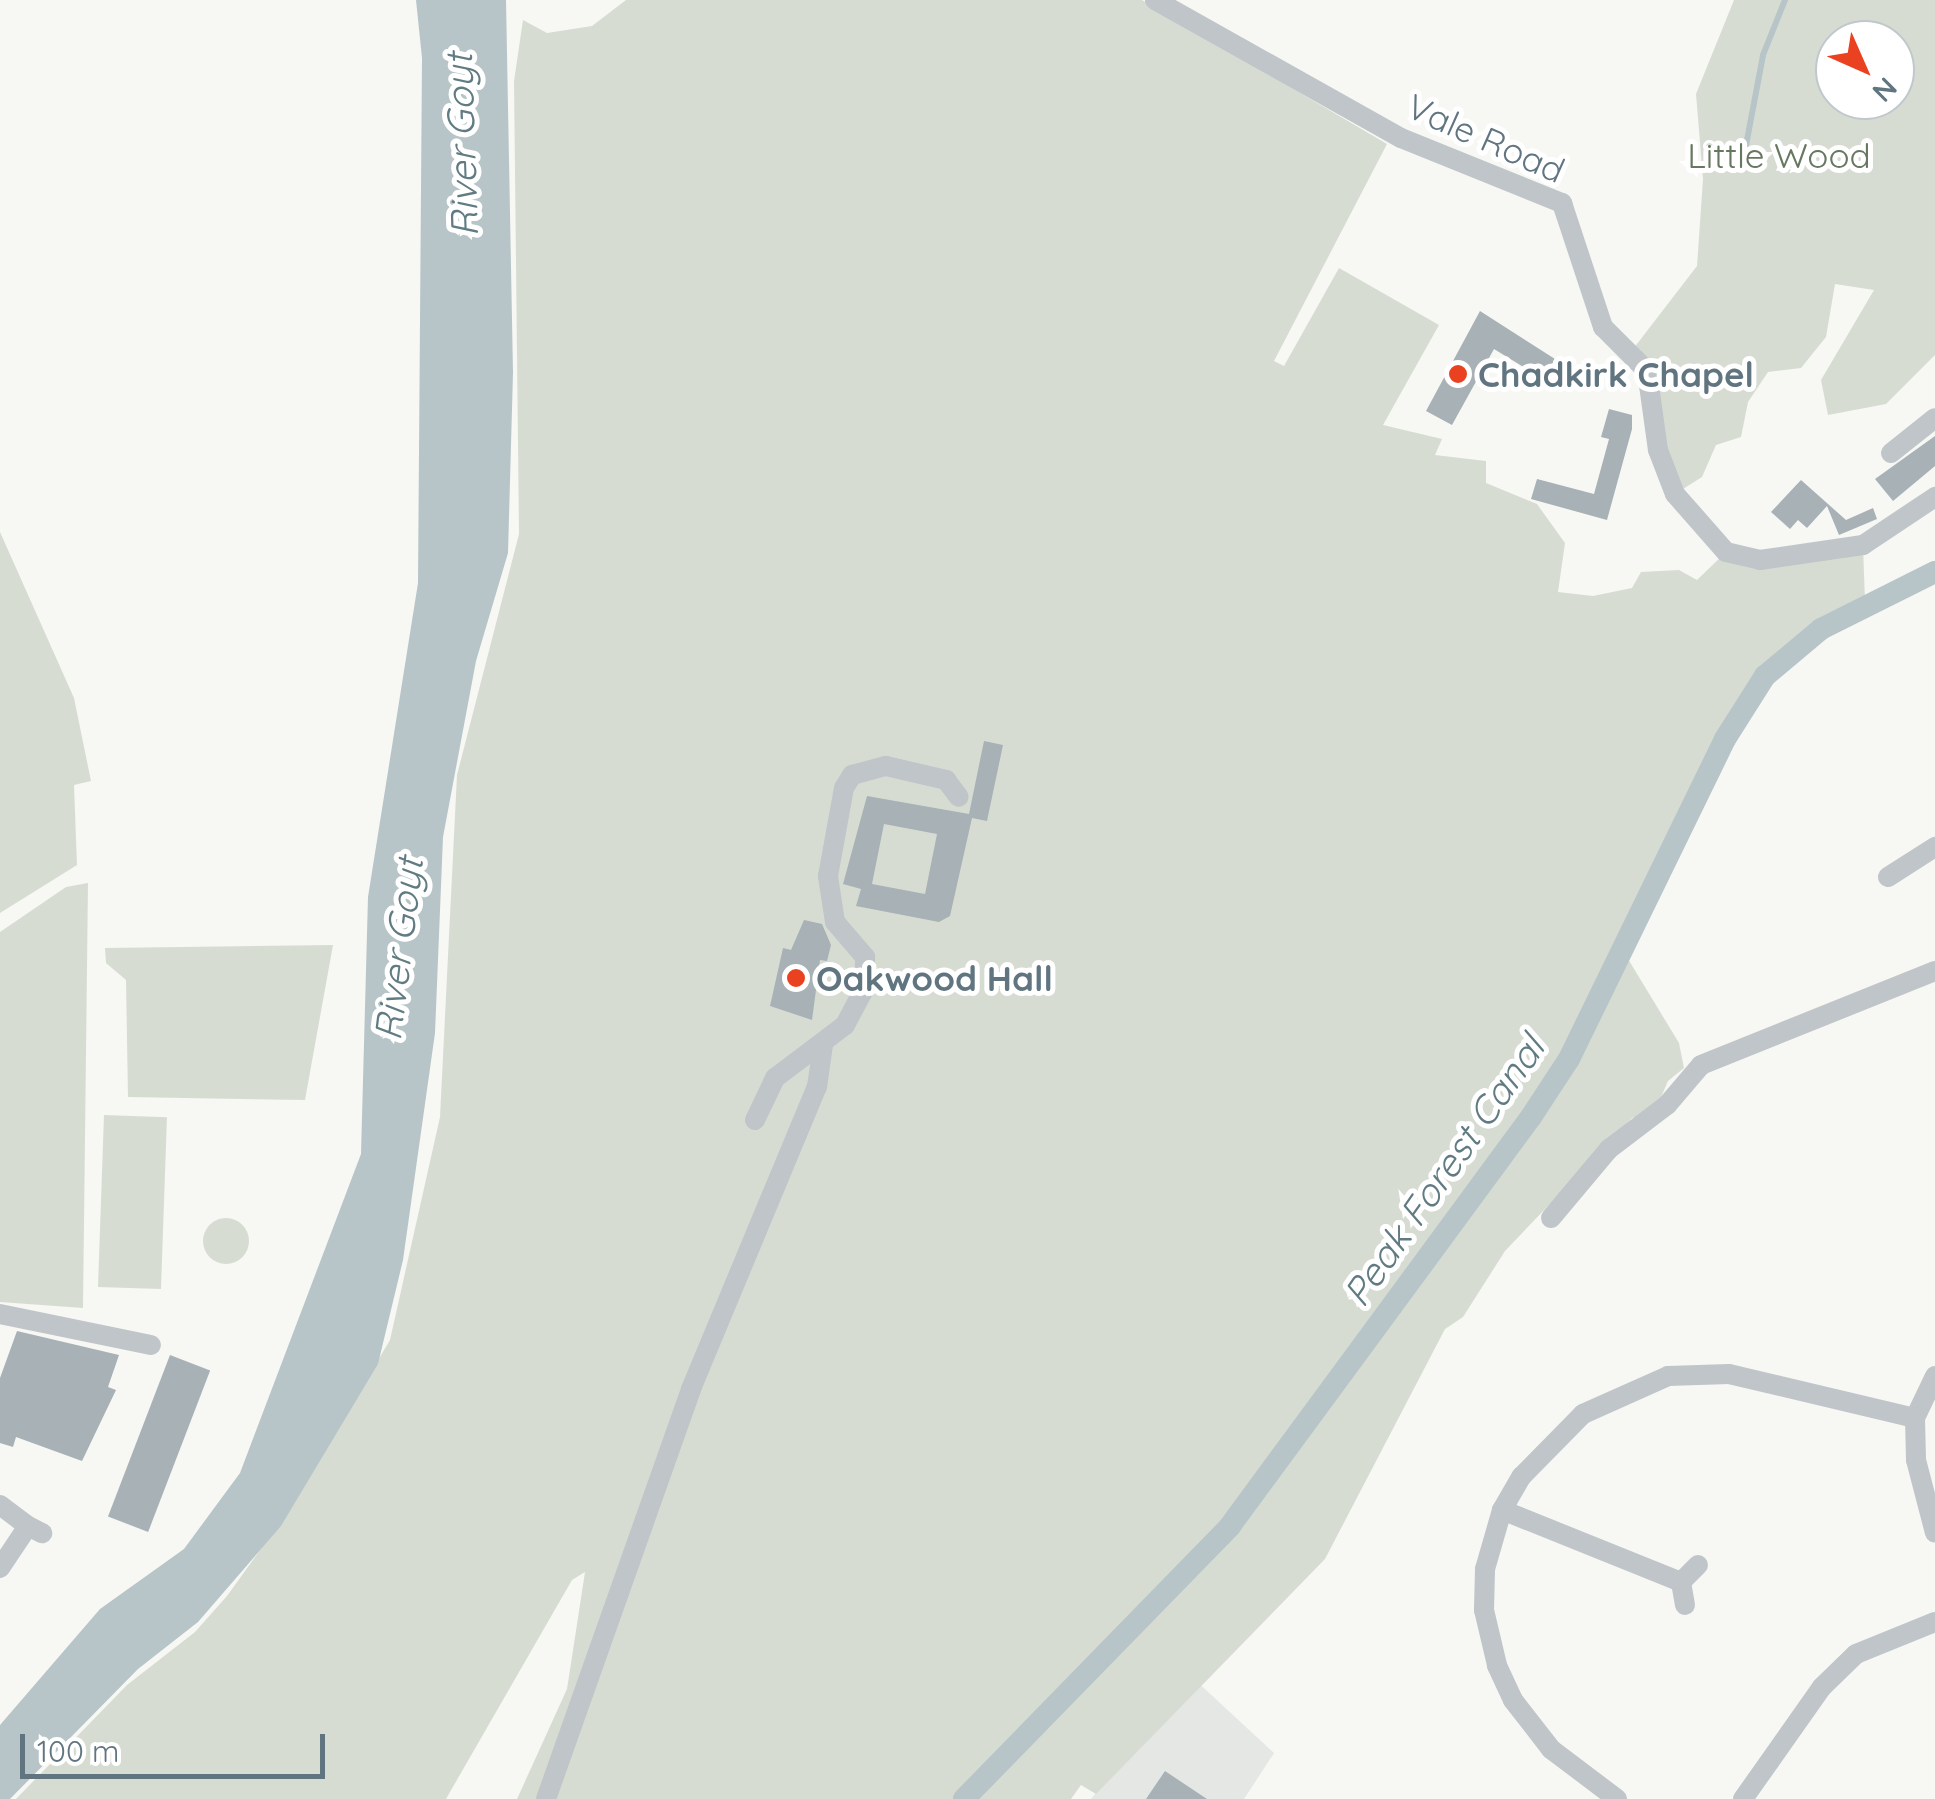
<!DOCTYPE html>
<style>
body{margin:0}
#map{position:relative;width:1935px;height:1799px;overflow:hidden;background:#f7f7f4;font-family:Quicksand,sans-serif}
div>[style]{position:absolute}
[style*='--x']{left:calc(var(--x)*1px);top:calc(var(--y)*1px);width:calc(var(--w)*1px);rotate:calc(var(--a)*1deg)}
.built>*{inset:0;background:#e5e7e5}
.green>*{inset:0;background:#d7dcd3;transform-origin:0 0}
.round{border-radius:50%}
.water>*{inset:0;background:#b7c5c8}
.stream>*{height:6px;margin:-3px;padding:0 3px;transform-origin:3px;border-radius:3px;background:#b7c5c8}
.canal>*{height:22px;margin:-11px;padding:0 11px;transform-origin:11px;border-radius:11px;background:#b7c5c8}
.building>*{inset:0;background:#a7b1b6;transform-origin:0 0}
.minor>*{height:20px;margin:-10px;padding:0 10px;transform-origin:10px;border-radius:10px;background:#bfc5c8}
.dots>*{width:28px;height:28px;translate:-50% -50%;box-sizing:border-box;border:5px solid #fff;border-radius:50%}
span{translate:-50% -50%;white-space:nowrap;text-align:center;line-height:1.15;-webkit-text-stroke:10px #fff;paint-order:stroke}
.street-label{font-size:35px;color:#617580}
.park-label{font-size:35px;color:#667860}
.poi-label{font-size:35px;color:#617580;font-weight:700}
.left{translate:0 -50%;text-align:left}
.water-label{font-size:38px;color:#617b82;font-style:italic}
.north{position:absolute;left:1815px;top:20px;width:100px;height:100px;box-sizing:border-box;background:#fff;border:2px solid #c0c8cc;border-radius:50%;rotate:135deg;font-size:28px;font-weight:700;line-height:40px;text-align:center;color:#617580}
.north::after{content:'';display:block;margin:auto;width:35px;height:45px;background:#ea4121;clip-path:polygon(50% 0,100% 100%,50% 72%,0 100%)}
.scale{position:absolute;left:20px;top:1734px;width:305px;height:45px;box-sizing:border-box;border:5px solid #617580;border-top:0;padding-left:12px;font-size:30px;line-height:35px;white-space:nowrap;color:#617580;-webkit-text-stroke:8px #fff;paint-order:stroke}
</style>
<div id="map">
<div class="built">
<div style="clip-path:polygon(1192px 1677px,1274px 1753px,1244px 1799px,1091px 1799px)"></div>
</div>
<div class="green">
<div style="clip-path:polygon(626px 0,1142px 0,1387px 144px,1274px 361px,1284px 366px,1339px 268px,1439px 325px,1383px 425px,1442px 439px,1435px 455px,1486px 461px,1486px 483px,1537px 504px,1565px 543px,1558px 592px,1593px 596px,1632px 588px,1641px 572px,1679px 570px,1697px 580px,1726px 552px,1863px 545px,1865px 602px,1766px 676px,1747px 702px,1625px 954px,1679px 1043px,1684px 1068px,1668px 1081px,1655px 1111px,1632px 1118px,1505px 1251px,1463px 1317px,1445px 1329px,1325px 1559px,1096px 1794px,1081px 1785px,1071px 1799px,517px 1799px,567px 1689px,585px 1572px,572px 1580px,446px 1799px,16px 1799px,127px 1685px,195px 1632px,227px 1596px,289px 1510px,390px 1340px,440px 1117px,457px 775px,519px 534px,514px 81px,523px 20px,547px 33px,592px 26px)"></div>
<div style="clip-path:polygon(evenodd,1734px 0,1935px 0,1935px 355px,1886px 404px,1828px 415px,1821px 380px,1874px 290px,1835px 284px,1826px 337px,1801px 368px,1768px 372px,1748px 402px,1741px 437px,1716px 445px,1702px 477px,1675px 494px,1647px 371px,1630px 353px,1697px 266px,1703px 179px,1696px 94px,1734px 0,1835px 40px,1895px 40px,1895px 100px,1835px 100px,1835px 40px)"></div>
<div style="clip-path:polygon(0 532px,74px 698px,91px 781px,74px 785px,77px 865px,0 913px)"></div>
<div style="clip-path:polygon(88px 883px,83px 1308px,0 1302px,0 932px,66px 887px)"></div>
<div style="clip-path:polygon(333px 945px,305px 1100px,128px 1097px,126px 980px,106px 963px,105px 948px)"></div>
<div style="left:104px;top:1115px;width:63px;height:172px;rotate:2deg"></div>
<div class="round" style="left:203px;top:1218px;width:46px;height:46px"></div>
</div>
<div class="water">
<div style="clip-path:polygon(416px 0,506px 0,513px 373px,508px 553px,476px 661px,443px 837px,435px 1033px,403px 1260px,378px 1364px,281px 1526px,198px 1622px,138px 1669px,10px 1799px,0 1799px,0 1725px,100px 1609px,184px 1549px,240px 1473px,361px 1154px,368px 897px,418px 583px,422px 58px)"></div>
</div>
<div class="stream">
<div style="--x:1744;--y:156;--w:103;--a:-79.3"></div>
<div style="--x:1763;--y:55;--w:59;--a:-68.2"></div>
</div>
<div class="canal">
<div style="--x:964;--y:1799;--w:381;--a:-45.7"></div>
<div style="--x:1230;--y:1526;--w:508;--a:-53.65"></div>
<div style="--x:1531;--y:1117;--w:69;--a:-56.8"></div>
<div style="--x:1569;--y:1059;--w:356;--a:-64"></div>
<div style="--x:1725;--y:739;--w:75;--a:-57.6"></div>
<div style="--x:1765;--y:676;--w:73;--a:-40"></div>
<div style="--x:1821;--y:629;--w:127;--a:-26.6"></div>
</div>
<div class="building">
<div style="clip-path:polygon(1480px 311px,1555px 359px,1543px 379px,1494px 349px,1452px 425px,1426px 411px)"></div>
<div style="clip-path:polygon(1609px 409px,1632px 415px,1632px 429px,1607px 520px,1531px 499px,1537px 479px,1594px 494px,1609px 439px,1601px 437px)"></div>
<div style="clip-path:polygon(1935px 436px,1935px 466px,1893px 501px,1875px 479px)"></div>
<div style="clip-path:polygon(1801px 480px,1846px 520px,1873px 508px,1877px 519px,1839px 535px,1827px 506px,1807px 528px,1798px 520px,1790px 529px,1771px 512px)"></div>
<div style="clip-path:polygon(evenodd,984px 741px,1003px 745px,987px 821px,972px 818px,950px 916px,939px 922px,856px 906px,861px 889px,843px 884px,867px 796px,969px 814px,984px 741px,884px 824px,937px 834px,925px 894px,872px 884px,884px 824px)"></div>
<div style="clip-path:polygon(804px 920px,822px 924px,831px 945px,827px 961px,820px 960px,812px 1020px,770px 1006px,783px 948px,791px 950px)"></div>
<div style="clip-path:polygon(17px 1331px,119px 1355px,108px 1387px,116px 1390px,82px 1461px,16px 1437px,13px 1447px,0 1443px,0 1378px)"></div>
<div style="left:170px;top:1355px;width:43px;height:173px;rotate:21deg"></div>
<div style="clip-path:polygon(1165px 1771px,1207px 1799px,1146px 1799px)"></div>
</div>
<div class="minor">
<div style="--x:1155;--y:0;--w:282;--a:29.3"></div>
<div style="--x:1401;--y:138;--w:174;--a:22"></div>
<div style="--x:1562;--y:203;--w:131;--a:71.7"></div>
<div style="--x:1603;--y:327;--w:62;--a:45"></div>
<div style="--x:1647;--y:371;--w:80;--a:82.1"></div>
<div style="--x:1658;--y:450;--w:47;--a:68.9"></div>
<div style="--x:1675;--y:494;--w:77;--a:48.7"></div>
<div style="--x:1726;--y:552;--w:35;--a:13"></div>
<div style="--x:1760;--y:560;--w:104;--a:-8.3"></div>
<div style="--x:1863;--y:545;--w:87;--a:-33.7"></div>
<div style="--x:1891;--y:453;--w:56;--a:-38.5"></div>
<div style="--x:1888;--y:877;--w:56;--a:-32.6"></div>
<div style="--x:755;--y:1120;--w:47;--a:-64.5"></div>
<div style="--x:775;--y:1078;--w:88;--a:-37.1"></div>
<div style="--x:845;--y:1025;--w:40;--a:-62"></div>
<div style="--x:864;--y:990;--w:33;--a:-88"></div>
<div style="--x:865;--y:957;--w:46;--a:-130.6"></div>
<div style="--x:835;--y:922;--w:47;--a:-98.7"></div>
<div style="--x:828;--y:876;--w:89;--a:-79.7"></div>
<div style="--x:844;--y:788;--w:15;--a:-58"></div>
<div style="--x:852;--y:775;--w:35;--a:-15"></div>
<div style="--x:886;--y:766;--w:62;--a:13.1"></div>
<div style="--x:946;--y:780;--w:21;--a:53"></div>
<div style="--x:1551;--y:1218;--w:90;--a:-50"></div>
<div style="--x:1609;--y:1149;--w:73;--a:-37.2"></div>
<div style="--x:1667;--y:1105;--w:52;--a:-49.6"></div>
<div style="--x:1701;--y:1065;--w:252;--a:-21.9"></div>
<div style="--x:0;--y:1314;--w:154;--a:11.6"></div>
<div style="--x:1935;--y:1376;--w:47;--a:115.5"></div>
<div style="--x:1915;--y:1418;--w:42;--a:88.6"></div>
<div style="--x:1916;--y:1460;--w:75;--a:75.4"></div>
<div style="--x:0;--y:1505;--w:35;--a:37"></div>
<div style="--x:1502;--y:1510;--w:193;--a:21.9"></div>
<div style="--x:0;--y:1568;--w:50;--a:-56.3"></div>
<div style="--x:28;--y:1526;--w:16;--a:27"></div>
<div style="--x:1685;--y:1605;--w:23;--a:-100"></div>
<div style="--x:1681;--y:1582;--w:24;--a:-45"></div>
<div style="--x:546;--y:1799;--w:435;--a:-70.5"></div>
<div style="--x:691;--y:1389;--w:327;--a:-67.4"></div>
<div style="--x:817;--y:1087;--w:42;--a:-81.9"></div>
<div style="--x:1617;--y:1799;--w:83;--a:-142.9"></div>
<div style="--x:1551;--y:1749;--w:62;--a:-127.8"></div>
<div style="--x:1513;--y:1700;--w:38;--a:-115"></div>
<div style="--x:1497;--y:1665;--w:57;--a:-103.3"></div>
<div style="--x:1484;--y:1610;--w:41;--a:-88.6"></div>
<div style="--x:1485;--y:1569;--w:61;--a:-73.9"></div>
<div style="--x:1502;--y:1510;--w:39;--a:-60"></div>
<div style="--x:1522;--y:1476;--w:87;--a:-45.5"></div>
<div style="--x:1583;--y:1414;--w:93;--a:-24.1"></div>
<div style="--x:1668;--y:1376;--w:61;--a:-1.9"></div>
<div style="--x:1729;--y:1374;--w:191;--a:13.3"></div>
<div style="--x:1743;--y:1799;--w:137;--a:-54.8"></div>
<div style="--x:1822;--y:1687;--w:47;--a:-44.1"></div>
<div style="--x:1856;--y:1654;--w:85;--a:-22.1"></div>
</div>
<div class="dots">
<div style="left:1458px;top:374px;background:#ea4121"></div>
<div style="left:796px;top:978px;background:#ea4121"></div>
</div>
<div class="street-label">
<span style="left:1486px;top:138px;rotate:24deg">Vale Road</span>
</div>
<div class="park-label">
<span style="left:1779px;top:155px">Little Wood</span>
</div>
<div class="poi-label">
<span class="left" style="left:1478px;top:374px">Chadkirk Chapel</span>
<span class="left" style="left:816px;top:978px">Oakwood Hall</span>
</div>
<div class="water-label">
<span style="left:462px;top:145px;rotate:-92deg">River Goyt</span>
<span style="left:399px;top:949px;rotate:-83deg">River Goyt</span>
<span style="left:1444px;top:1171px;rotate:-55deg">Peak Forest Canal</span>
</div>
<div class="north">N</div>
<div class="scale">100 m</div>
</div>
